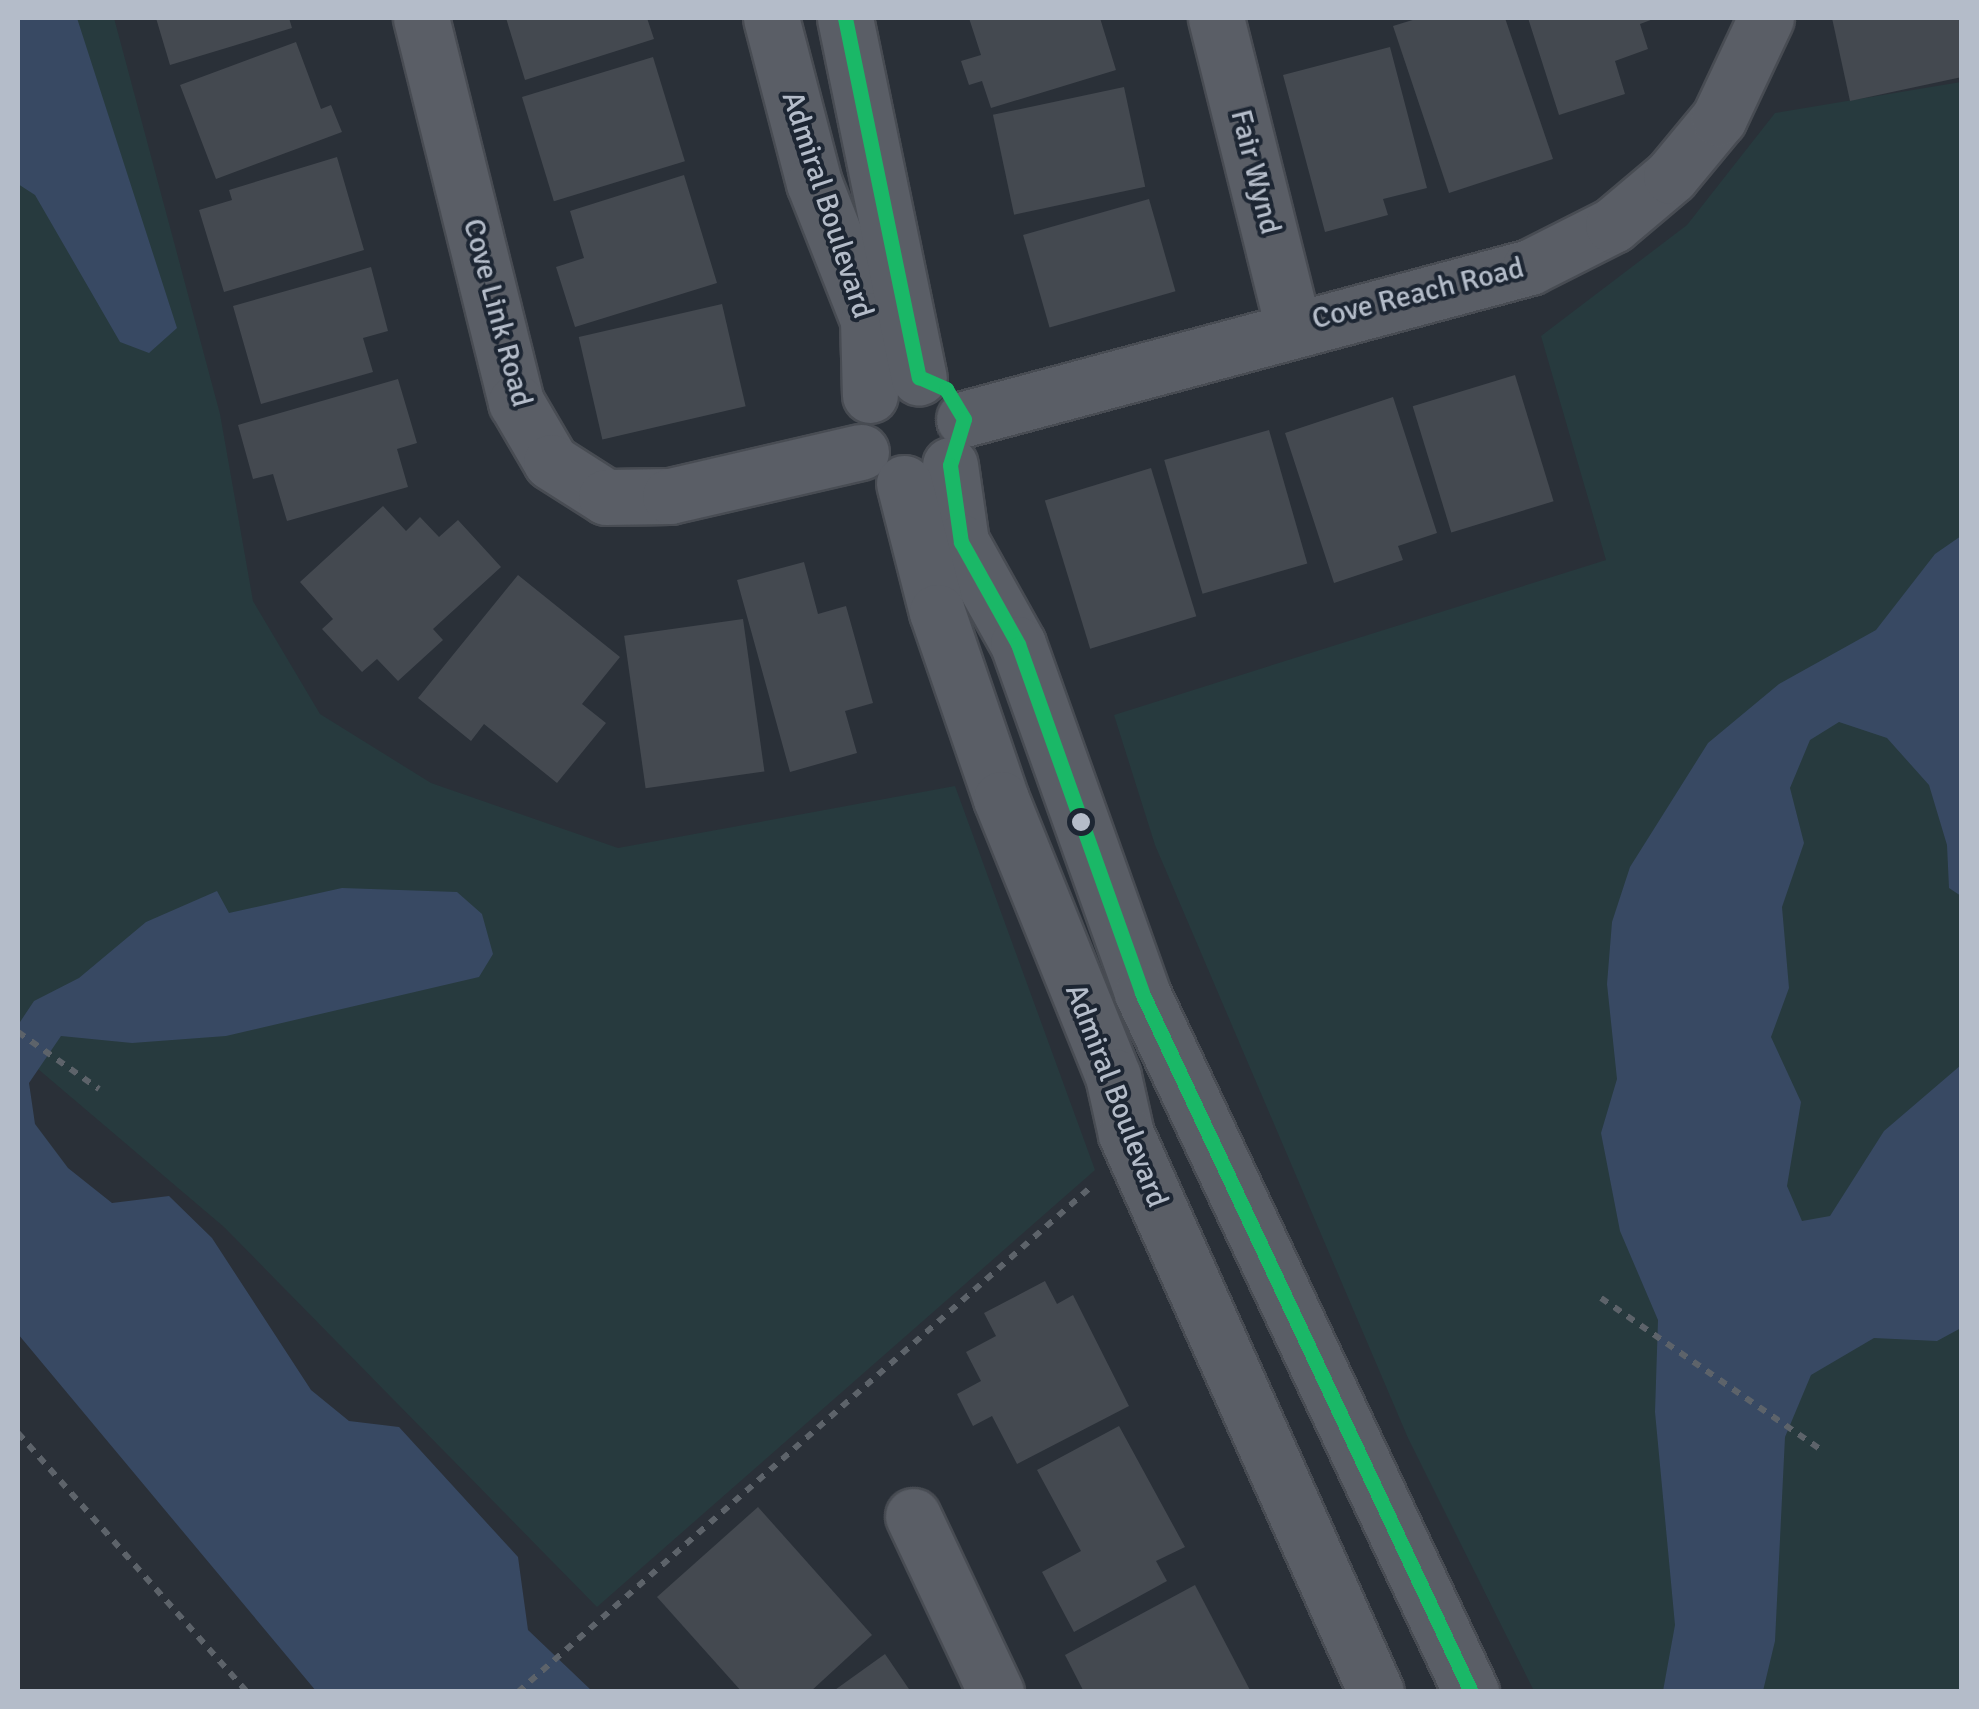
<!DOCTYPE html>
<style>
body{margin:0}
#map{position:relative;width:1979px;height:1709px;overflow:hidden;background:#2a3038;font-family:Signika,sans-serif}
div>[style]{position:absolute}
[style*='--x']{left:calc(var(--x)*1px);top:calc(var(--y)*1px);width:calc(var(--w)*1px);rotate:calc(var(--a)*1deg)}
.green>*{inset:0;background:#273a3e}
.water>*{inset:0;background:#384963}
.building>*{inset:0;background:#444950;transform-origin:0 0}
.path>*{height:6px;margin-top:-3px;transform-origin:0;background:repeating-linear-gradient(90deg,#5d636a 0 8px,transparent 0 16px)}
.roads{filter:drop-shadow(2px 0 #484c53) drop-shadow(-2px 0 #484c53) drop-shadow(0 2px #484c53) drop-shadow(0 -2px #484c53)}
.minor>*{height:55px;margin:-27.5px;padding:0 27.5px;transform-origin:27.5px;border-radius:27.5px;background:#5a5e66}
.bus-1>*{height:15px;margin:-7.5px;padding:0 7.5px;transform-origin:7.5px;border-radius:7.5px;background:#1ab867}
.dots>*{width:28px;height:28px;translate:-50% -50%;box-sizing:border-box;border:5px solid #1d2633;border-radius:50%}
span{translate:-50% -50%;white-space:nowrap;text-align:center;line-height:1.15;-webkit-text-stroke:8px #1d2633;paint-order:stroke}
.street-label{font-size:30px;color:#b4bcc9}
.frame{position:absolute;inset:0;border:20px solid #b4bcc9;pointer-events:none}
</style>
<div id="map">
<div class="green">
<div style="clip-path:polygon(18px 18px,114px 18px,220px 414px,253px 601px,320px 714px,431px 783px,618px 848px,955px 786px,1095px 1170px,597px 1607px,224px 1227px,18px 1052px)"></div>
<div style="clip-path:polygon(1961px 82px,1961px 1691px,1534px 1691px,1408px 1438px,1155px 845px,1114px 715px,1606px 560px,1541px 336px,1687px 225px,1775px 113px)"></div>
</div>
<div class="water">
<div style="clip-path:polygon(18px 18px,77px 18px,177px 328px,149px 353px,120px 342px,35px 195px,18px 184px)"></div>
<div style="clip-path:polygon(1961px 536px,1961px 896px,1949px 888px,1947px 845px,1929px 785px,1887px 738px,1839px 722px,1810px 740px,1790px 788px,1804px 843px,1782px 907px,1789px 988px,1771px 1037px,1801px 1102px,1787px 1186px,1802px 1221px,1830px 1216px,1884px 1131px,1961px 1065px,1961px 1328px,1937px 1341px,1874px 1338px,1811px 1375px,1785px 1437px,1775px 1641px,1763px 1691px,1663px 1691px,1675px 1625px,1655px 1412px,1658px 1320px,1620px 1231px,1601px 1133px,1617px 1079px,1607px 984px,1612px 922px,1630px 867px,1708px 743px,1779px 684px,1876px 630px,1935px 554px)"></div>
<div style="clip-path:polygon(342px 888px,457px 892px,482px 914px,493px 954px,479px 977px,226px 1036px,132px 1043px,61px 1036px,29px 1083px,35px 1124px,68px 1168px,112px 1203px,169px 1196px,212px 1238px,311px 1390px,349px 1421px,399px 1427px,518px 1557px,528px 1630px,592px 1691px,316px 1691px,18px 1334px,18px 1025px,34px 1001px,79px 978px,146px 922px,217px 891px,229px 913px)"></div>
</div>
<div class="building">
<div style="clip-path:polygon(156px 18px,289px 18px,292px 28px,170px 65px)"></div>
<div style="clip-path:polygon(506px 18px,647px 18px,654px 39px,525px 80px)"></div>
<div style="clip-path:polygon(969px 18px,1100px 18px,1116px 70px,991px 108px,982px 81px,969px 85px,961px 61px,981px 55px)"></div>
<div style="clip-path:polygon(1419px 18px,1505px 18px,1553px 159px,1449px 193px,1393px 26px)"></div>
<div style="clip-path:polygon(1528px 18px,1656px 18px,1640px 24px,1648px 49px,1615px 61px,1625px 94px,1559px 115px)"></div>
<div style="clip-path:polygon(1832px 18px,1962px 18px,1962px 77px,1850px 101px)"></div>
<div style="clip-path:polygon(296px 42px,321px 109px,331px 105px,342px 132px,216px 179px,180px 85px)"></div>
<div style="clip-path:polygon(1390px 47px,1427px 188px,1383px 199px,1388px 215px,1325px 232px,1283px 75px)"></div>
<div style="left:653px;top:57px;width:109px;height:137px;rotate:73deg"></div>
<div style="left:1124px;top:87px;width:102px;height:134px;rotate:78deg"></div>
<div style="clip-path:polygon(337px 157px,364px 250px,224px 292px,199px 210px,232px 200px,229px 190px)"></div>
<div style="clip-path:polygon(684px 175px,717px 283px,575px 327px,556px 267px,584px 258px,570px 211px)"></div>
<div style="left:1149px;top:199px;width:96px;height:131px;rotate:74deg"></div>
<div style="clip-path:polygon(371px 267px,388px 331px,363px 338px,373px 372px,261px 404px,233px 306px)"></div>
<div style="left:722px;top:304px;width:105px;height:147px;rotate:77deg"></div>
<div style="left:1515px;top:375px;width:132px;height:107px;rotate:73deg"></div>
<div style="clip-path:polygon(398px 379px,417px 443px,397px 449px,408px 487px,287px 521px,273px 474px,253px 479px,238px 425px)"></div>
<div style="clip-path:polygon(1393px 397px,1437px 533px,1398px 546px,1403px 560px,1334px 583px,1285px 433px)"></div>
<div style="left:1269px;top:430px;width:139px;height:109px;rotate:74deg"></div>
<div style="left:1151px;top:468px;width:155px;height:111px;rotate:73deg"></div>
<div style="clip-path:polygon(383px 506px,406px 531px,420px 517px,439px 537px,458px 520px,501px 567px,433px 629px,443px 640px,398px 681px,377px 659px,362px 672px,322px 629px,333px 619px,300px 582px)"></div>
<div style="clip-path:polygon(804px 562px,818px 614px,846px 606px,873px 703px,845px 711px,857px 753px,790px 772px,737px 580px)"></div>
<div style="clip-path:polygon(518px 575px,620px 657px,582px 704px,606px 723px,557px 783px,484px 724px,471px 741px,418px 698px)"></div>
<div style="left:743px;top:619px;width:154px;height:120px;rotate:82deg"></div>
<div style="clip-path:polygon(1045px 1281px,1057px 1304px,1073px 1295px,1129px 1406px,1017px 1464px,992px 1416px,973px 1426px,957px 1394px,981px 1381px,966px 1352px,996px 1336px,984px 1313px)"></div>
<div style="clip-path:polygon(1119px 1426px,1185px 1547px,1156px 1561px,1167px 1581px,1074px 1632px,1042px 1572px,1081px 1551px,1037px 1470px)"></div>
<div style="clip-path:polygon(758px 1507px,872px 1635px,810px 1692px,742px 1692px,657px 1597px)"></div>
<div style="clip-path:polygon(1195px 1585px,1251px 1692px,1084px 1692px,1065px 1655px)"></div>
<div style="clip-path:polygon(885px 1654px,911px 1692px,832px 1692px)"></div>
</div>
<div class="path">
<div style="--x:18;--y:1032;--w:99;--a:35.1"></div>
<div style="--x:1601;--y:1298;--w:270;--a:34.6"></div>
<div style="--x:18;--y:1433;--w:346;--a:48.5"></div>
<div style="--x:518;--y:1692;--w:764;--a:-41.39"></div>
</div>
<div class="roads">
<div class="minor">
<div style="--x:421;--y:18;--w:396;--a:76.1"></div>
<div style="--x:516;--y:402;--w:69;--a:59.7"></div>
<div style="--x:551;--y:462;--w:65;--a:32.5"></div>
<div style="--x:606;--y:497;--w:64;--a:-0.9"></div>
<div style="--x:670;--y:496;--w:196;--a:-13"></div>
<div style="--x:771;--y:18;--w:171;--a:75.4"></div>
<div style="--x:814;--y:183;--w:147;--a:68.5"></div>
<div style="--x:868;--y:320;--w:75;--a:88.5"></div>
<div style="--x:845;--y:18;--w:367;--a:78.4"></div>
<div style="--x:1216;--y:18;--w:318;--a:76"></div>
<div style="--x:964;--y:419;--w:586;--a:-15.03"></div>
<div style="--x:1530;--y:267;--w:93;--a:-26.8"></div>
<div style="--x:1613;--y:225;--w:76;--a:-40.2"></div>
<div style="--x:1671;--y:176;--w:75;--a:-50.4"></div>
<div style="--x:1719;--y:118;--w:110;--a:-64.8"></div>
<div style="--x:950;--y:465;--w:78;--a:81.9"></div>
<div style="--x:961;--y:542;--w:117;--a:60.8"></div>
<div style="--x:1018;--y:644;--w:370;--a:70.4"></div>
<div style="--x:1142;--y:993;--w:773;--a:64.79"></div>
<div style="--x:904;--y:483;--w:133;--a:75.7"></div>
<div style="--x:937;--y:612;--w:198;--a:71.1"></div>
<div style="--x:1001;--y:799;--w:299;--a:68"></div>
<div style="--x:1113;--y:1076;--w:59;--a:77.4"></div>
<div style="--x:1126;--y:1134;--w:611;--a:65.87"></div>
<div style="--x:913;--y:1516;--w:195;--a:64.8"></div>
</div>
</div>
<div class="bus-1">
<div style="--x:845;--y:18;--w:367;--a:78.4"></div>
<div style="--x:919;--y:377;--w:30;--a:24"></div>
<div style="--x:946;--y:389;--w:35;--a:59"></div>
<div style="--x:964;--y:419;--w:48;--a:106.9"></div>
<div style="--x:950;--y:465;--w:78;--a:81.9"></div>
<div style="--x:961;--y:542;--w:117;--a:60.8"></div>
<div style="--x:1018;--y:644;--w:370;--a:70.4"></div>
<div style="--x:1142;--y:993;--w:773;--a:64.79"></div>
</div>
<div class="dots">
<div style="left:1081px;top:822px;background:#b4bcc9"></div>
</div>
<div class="street-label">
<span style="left:1255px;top:172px;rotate:76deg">Fair Wynd</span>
<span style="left:827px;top:205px;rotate:72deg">Admiral Boulevard</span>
<span style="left:1418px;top:294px;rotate:-14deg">Cove Reach Road</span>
<span style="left:497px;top:313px;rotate:75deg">Cove Link Road</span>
<span style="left:1116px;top:1096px;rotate:69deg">Admiral Boulevard</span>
</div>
<div class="frame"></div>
</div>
